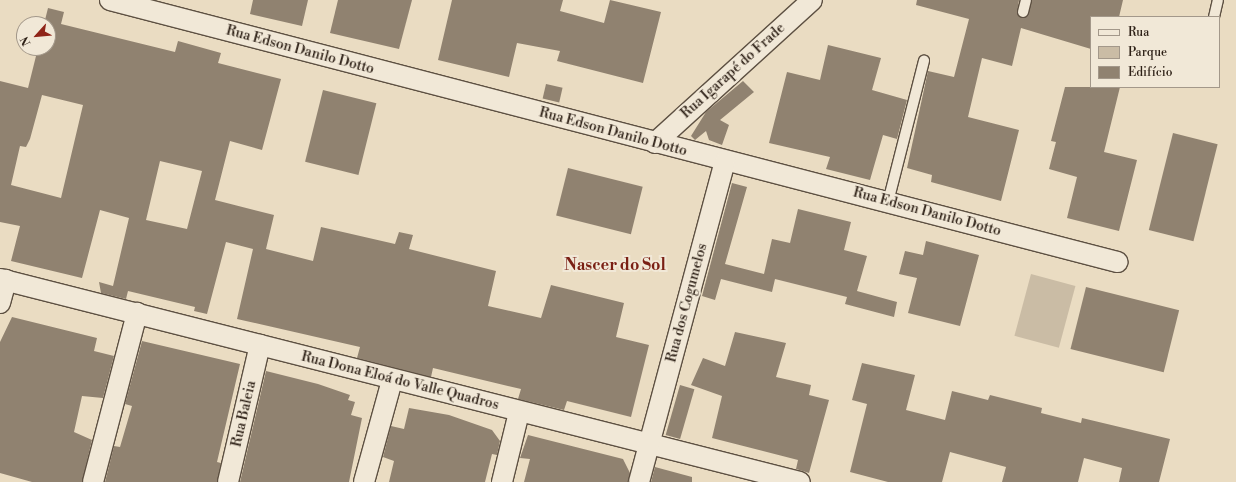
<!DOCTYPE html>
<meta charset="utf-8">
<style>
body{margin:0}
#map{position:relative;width:1236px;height:482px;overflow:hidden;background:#eadcc2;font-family:"Libre Bodoni",serif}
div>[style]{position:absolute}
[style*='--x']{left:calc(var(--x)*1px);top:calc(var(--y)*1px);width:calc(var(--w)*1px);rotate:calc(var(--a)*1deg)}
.green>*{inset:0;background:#cabca5;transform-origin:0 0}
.building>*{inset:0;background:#908270;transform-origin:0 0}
.roads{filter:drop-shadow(1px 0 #5d5042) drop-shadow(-1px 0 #5d5042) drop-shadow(0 1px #5d5042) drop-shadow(0 -1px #5d5042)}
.service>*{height:10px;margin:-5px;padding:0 5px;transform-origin:5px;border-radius:5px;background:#f1e8d7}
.minor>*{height:20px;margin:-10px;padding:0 10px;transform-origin:10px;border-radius:10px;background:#f1e8d7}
span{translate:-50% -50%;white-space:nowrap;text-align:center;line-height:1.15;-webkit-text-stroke:4px #f1e8d7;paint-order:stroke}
.street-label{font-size:14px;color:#2e2117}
.quarter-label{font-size:16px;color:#7a1f14;font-weight:700}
.legend{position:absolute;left:1090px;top:16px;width:130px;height:72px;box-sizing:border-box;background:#f1e8d7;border:1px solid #a3988a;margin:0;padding:5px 7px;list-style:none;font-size:12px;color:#2e2117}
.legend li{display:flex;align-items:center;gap:8px;height:20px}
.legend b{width:20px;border:1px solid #a3988a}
.north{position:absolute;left:16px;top:16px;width:40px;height:40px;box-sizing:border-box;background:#f1e8d7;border:1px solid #a3988a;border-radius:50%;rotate:243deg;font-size:11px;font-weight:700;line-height:16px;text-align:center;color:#2e2117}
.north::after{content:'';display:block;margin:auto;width:14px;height:18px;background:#8f2418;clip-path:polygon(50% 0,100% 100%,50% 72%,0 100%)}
</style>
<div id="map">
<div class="green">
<div style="left:1031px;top:274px;width:46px;height:64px;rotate:15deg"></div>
</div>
<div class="building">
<div style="clip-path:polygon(253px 0,308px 0,302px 26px,250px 14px)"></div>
<div style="clip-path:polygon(338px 0,412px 0,399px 49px,330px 33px)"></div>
<div style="clip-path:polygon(452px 0,563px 0,560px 11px,604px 23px,610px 0,661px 12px,643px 83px,557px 61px,560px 51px,517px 43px,509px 77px,438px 60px)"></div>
<div style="clip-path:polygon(917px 0,1019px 0,1017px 13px,1022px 18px,1028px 16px,1032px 0,1123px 0,1119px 17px,1091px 17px,1091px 49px,1021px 28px,1012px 66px,982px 58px,968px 117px,1019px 130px,1001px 201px,931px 182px,932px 175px,907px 168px,928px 71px,954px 77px,969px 19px,916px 5px)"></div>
<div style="clip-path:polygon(evenodd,48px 8px,64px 12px,61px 24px,175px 52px,178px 41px,221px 53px,218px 63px,281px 79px,262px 150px,230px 141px,215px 200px,274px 215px,266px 249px,313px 261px,321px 227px,395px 244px,399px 232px,413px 235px,409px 249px,496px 271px,488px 306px,541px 318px,551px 285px,624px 303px,616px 337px,649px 345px,631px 417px,567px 401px,564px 410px,518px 399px,521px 389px,433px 368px,431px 377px,357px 358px,360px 347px,237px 319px,253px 249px,226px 242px,207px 314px,194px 311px,195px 307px,128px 291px,126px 299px,101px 293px,99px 282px,113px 286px,129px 218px,100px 210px,82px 278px,11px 261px,20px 226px,0 222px,0 81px,28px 88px,38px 48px,48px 48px,48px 24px,44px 24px,48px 8px,42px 95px,83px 105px,61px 198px,11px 185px,20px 146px,26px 147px,30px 139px,42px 95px,48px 8px,160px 161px,202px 171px,187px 229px,146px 220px,160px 161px)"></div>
<div style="clip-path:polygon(828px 45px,881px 58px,872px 90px,907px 100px,897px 139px,883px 135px,870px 180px,826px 169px,830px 157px,769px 143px,787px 72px,820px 80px)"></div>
<div style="clip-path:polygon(743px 81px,754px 92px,720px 120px,729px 125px,722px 145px,709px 140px,706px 131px,695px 140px,691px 136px,706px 112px)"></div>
<div style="left:546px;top:84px;width:17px;height:15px;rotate:13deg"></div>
<div style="clip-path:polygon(1065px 87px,1120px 87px,1104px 152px,1137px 160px,1119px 231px,1067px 218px,1077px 177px,1049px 169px,1056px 142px,1051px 141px)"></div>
<div style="left:323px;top:90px;width:55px;height:74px;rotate:14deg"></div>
<div style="left:1173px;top:133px;width:46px;height:100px;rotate:14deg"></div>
<div style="left:568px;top:168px;width:77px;height:49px;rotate:14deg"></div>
<div style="clip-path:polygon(732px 183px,747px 187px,725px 264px,764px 274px,772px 239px,790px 243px,798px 209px,851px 222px,844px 250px,867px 256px,857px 291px,897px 302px,894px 317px,845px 304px,847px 297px,775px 279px,772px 292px,721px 279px,715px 300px,702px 296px)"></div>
<div style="clip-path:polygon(926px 241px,979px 255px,960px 326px,908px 313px,917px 278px,899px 274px,905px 251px,923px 255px)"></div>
<div style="left:1086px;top:287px;width:96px;height:64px;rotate:14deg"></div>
<div style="clip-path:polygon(12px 317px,97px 338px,94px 351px,114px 356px,103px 398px,82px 396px,74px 432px,92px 440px,82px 482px,32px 482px,0 473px,0 342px)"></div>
<div style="clip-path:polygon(735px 332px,786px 343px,776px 377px,811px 385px,809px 395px,829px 400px,809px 473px,796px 469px,798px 460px,712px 438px,722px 396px,691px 385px,703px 358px,725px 366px)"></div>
<div style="clip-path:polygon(142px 341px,240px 364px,217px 462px,221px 463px,217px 482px,105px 482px,114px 446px,120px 447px,132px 406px,125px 404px)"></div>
<div style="clip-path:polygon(862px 363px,915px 375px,906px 410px,945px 420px,952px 391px,988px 400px,990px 395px,1042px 408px,1041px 413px,1081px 423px,1082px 418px,1170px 439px,1159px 482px,1119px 482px,1122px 468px,1084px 458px,1078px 482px,1002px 482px,1006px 467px,950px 452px,942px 482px,888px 482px,850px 472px,867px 404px,852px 400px)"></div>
<div style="clip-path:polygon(266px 371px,318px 384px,350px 395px,348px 400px,355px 402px,351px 415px,362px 418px,349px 482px,240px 482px)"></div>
<div style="left:680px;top:385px;width:15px;height:52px;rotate:16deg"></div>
<div style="clip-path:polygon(409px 408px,449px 415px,492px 430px,500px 441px,497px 455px,492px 454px,485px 482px,389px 482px,394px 461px,383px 457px,391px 426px,404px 429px)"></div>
<div style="clip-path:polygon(528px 435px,623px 459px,630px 473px,628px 482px,524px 482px,530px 459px,520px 458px)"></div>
<div style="clip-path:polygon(655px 467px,692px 477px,692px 482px,651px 482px)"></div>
</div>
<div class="roads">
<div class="service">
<div style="--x:1023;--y:12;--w:12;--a:-76"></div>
<div style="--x:1214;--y:17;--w:17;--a:-77"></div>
<div style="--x:888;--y:202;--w:146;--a:-75.7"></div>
</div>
<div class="minor">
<div style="--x:110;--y:0;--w:1041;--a:14.58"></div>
<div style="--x:655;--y:143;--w:212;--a:-42.3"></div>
<div style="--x:0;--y:279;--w:825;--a:14.24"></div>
<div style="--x:0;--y:303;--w:24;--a:-75"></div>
<div style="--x:93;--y:482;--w:175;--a:-75.4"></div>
<div style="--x:228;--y:482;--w:141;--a:-76.9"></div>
<div style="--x:364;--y:482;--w:106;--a:-74.6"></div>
<div style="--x:502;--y:482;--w:72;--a:-76.3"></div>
<div style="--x:639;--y:482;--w:332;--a:-75"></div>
</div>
</div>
<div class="street-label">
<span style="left:300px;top:50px;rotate:15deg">Rua Edson Danilo Dotto</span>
<span style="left:733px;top:71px;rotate:-42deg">Rua Igarapé do Frade</span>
<span style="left:613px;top:132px;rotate:15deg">Rua Edson Danilo Dotto</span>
<span style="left:927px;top:212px;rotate:15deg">Rua Edson Danilo Dotto</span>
<span style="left:687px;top:303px;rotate:-75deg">Rua dos Cogumelos</span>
<span style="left:400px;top:381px;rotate:14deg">Rua Dona Eloá do Valle Quadros</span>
<span style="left:244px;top:414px;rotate:-77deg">Rua Baleia</span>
</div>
<div class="quarter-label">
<span style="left:615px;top:265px">Nascer do Sol</span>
</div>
<ul class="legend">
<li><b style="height:5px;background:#f1e8d7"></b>Rua</li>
<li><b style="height:11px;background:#cabca5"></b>Parque</li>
<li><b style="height:11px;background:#908270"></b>Edifício</li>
</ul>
<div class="north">N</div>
</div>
